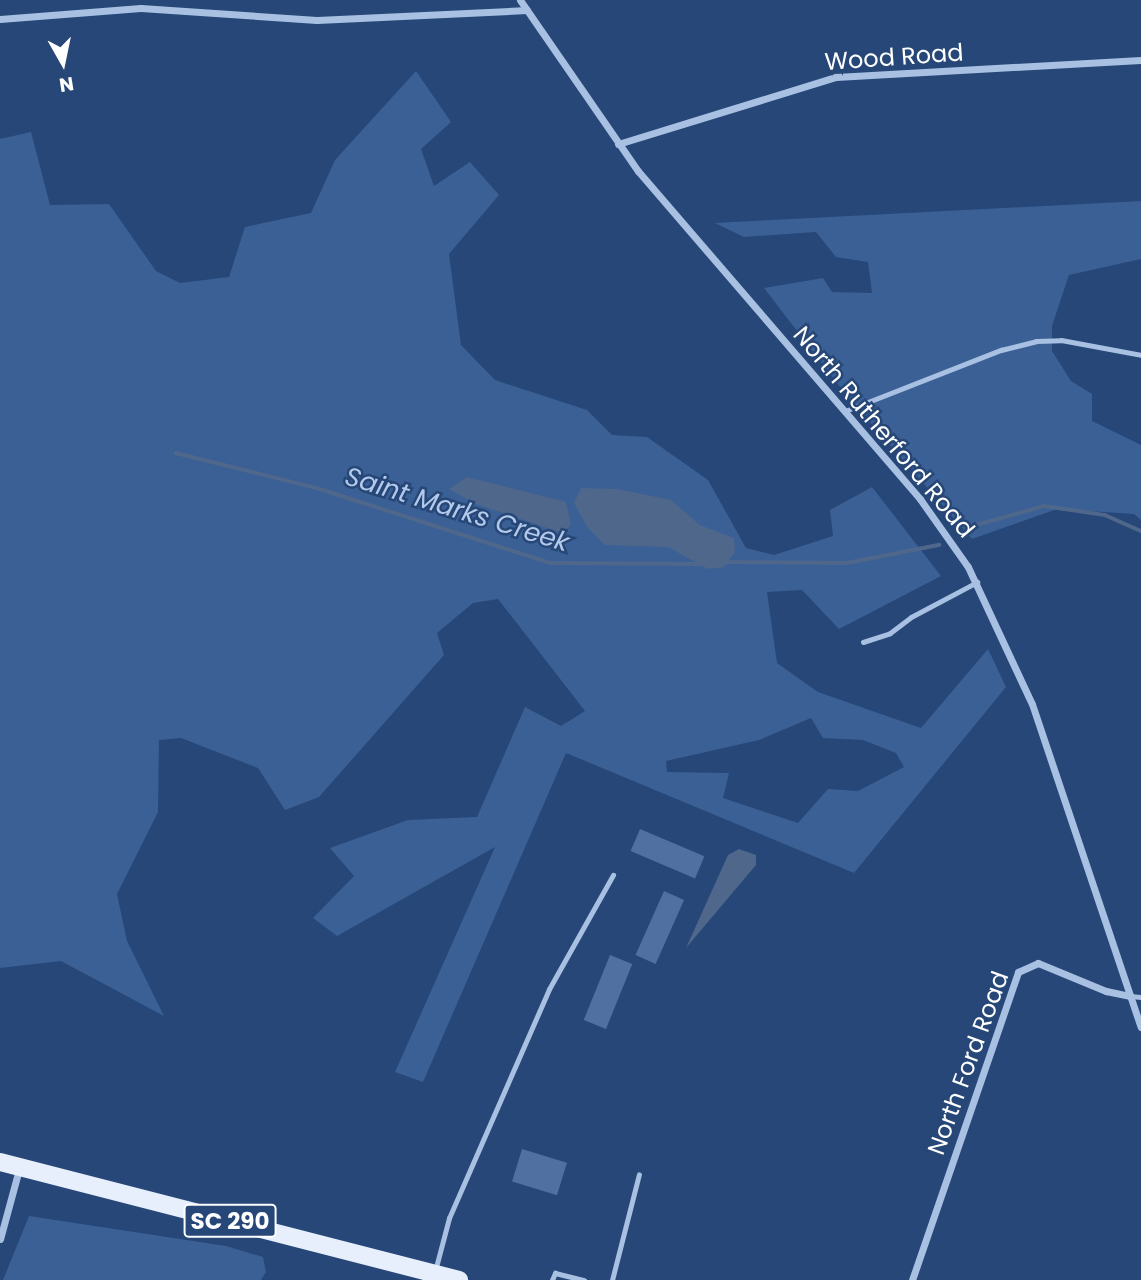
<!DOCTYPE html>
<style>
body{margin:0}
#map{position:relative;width:1141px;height:1280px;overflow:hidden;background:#264777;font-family:Poppins,sans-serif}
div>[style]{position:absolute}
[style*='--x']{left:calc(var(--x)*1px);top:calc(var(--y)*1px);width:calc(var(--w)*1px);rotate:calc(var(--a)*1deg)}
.green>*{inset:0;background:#3a6095}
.water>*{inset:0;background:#4f678b}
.stream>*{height:3.5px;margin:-1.75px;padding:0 1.75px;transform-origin:1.75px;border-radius:1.75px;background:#4f678b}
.building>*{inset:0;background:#4f70a1;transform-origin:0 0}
.service>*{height:5px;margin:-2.5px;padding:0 2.5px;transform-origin:2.5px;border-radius:2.5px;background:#a8c0e2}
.minor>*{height:7px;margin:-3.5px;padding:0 3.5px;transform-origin:3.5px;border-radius:3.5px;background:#a8c0e2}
.primary>*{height:18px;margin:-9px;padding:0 9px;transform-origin:9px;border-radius:9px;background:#e7eefc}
span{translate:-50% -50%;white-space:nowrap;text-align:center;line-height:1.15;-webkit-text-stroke:5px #264777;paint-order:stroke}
.shield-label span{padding:2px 5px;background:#264777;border:2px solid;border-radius:5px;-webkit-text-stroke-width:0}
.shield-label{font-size:23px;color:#fff;font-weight:700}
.street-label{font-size:24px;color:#fff}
.water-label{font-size:26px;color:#b3caeb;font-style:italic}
.north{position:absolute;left:28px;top:28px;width:70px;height:70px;-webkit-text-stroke:5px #264777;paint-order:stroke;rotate:171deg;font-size:19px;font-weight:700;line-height:28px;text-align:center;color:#fff}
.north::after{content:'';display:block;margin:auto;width:24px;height:32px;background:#fff;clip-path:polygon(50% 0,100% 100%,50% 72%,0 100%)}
</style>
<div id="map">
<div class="green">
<div style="clip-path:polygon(evenodd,416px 71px,451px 122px,421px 149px,434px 186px,470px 162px,499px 195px,449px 254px,461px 345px,495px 380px,587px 410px,612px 435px,647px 437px,708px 480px,746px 548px,774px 555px,833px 536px,830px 510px,872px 487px,941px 576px,839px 629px,802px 590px,767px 592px,777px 663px,818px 692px,921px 728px,988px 649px,1006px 687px,854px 873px,566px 753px,423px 1082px,395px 1072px,495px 847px,337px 936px,313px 918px,354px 876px,330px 848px,408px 820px,477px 817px,525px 707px,561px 726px,585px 711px,498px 599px,473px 603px,437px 633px,444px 655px,319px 797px,285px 810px,258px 768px,181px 738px,159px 740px,158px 812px,117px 894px,127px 941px,164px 1016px,61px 961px,0 968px,0 139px,31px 132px,50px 205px,109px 204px,156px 271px,180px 283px,229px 277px,245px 227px,311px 213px,335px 160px,416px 71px,811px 718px,823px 738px,863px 740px,896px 753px,904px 767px,858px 791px,828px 789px,798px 823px,723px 798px,729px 773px,667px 772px,666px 761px,759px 740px,811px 718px)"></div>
<div style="clip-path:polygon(1141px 201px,1141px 259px,1069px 275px,1052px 326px,1052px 351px,1071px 381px,1092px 394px,1092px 421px,1141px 445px,1141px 520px,1134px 514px,1057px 509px,972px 539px,847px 396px,764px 288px,823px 278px,832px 292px,872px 293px,868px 262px,836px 257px,816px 232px,744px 237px,715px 223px)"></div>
<div style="clip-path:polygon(29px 1216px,226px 1246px,263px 1257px,266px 1272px,261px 1280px,3px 1280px)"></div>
</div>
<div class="water">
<div style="clip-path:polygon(467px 477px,566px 502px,571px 525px,562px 533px,476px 504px,449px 489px)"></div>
<div style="clip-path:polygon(581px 488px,617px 489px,671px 500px,700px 525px,734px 538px,735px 552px,724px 567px,708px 569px,668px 547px,605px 545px,587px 527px,574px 503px)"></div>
<div style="clip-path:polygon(739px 849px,756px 855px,756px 865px,686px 948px,728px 855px)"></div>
</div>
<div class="stream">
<div style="--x:176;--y:453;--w:148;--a:14"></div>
<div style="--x:320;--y:489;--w:243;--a:17.8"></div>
<div style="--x:551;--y:563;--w:149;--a:0.4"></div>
<div style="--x:969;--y:527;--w:78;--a:-15.6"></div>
<div style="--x:1044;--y:506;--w:62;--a:8.4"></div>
<div style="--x:1105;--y:515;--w:39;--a:24"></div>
<div style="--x:726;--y:562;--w:121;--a:0.5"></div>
<div style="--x:847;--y:563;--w:94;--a:-11.1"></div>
</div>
<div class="building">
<div style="left:640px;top:829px;width:70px;height:24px;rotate:23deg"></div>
<div style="left:664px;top:891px;width:22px;height:70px;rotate:24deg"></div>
<div style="left:610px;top:955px;width:24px;height:70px;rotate:22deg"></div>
<div style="left:522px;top:1149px;width:47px;height:34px;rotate:17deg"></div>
</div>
<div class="service">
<div style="--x:845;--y:411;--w:168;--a:-21.4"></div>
<div style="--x:1001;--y:350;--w:36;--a:-14"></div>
<div style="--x:1036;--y:341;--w:25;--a:-2"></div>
<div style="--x:1061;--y:340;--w:81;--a:10.6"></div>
<div style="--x:863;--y:642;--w:28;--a:-18"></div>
<div style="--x:890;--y:633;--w:26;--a:-37"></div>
<div style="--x:911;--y:617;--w:75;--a:-27.9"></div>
<div style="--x:1130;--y:996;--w:11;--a:5"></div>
<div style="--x:435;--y:1271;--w:55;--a:-75.2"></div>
<div style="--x:449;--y:1218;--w:250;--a:-66.4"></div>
<div style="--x:549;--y:989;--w:131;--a:-60.7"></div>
<div style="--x:552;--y:1280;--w:8;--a:-67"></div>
<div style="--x:555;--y:1273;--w:30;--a:14"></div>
<div style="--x:612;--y:1280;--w:109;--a:-75.7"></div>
</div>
<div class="minor">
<div style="--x:520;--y:0;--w:208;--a:55.4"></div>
<div style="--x:638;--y:171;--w:433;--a:49.3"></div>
<div style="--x:920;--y:499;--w:83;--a:54.8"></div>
<div style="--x:968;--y:567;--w:151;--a:65"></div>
<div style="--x:1032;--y:704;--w:341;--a:71.4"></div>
<div style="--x:0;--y:19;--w:141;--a:-4.5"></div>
<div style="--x:141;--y:8;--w:176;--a:3.9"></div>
<div style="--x:317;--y:20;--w:210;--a:-2.7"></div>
<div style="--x:618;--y:144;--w:228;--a:-17.1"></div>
<div style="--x:836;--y:77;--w:305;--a:-3.2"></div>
<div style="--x:0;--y:1239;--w:73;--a:-74.8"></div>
<div style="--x:912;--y:1280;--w:326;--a:-71"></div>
<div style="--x:1018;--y:972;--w:22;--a:-24"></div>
<div style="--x:1038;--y:963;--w:74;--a:22.4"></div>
<div style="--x:1106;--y:991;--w:25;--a:12"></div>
</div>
<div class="primary">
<div style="--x:0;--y:1162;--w:474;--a:14.4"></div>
</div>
<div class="shield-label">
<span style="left:230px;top:1221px">SC 290</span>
</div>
<div class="street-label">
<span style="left:894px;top:57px;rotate:-4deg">Wood Road</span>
<span style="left:884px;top:432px;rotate:50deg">North Rutherford Road</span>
<span style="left:968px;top:1063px;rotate:-70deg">North Ford Road</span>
</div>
<div class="water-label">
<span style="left:457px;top:510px;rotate:17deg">Saint Marks Creek</span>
</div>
<div class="north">N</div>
</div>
